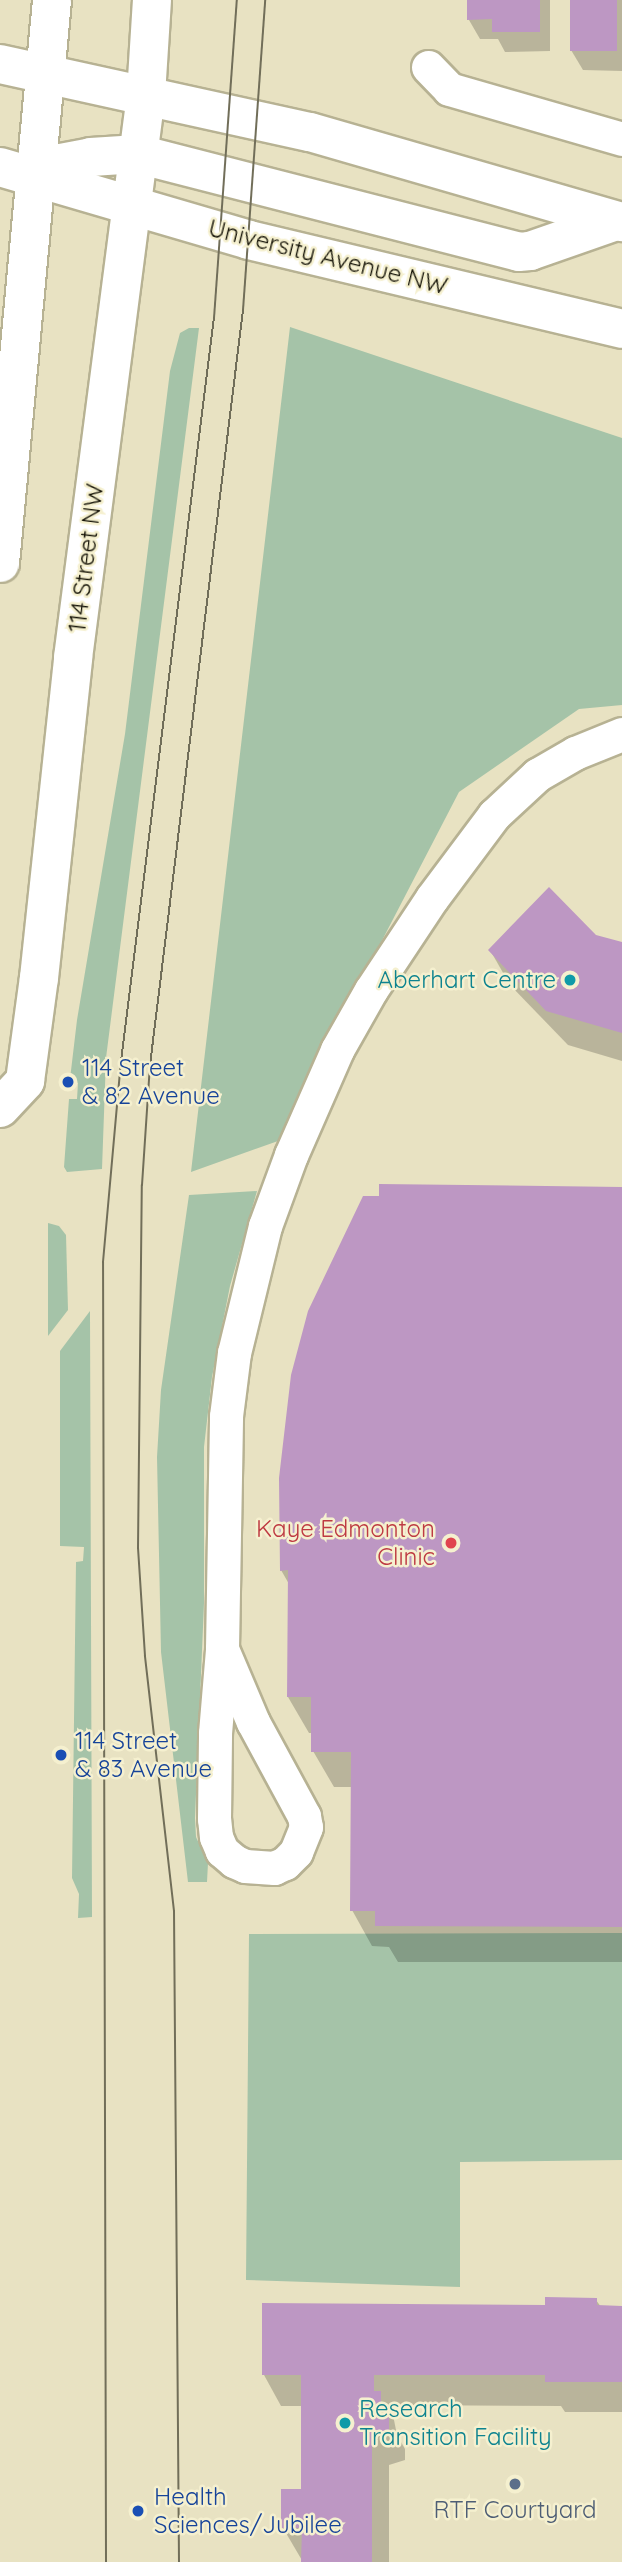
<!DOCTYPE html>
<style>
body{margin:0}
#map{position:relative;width:622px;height:2562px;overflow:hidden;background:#e8e2c2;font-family:Quicksand,sans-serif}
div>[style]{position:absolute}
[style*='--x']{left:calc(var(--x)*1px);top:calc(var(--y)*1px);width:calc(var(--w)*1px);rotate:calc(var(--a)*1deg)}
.green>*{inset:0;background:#a5c3a8}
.shadow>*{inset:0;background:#0003}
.building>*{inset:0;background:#bd97c3;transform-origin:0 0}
.roads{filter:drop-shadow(2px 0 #b7b293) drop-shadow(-2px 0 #b7b293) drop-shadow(0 2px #b7b293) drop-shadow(0 -2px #b7b293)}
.street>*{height:33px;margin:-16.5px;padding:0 16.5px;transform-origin:16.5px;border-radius:16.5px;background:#fff}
.secondary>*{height:38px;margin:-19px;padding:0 19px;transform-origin:19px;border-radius:19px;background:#fff}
.tram>*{height:2px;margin:-1px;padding:0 1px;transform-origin:1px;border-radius:1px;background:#716e59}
.dots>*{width:19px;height:19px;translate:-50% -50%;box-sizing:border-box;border:4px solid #f5f0cf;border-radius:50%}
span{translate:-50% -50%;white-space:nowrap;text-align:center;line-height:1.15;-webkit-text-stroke:5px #f5f0cf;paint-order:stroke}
.street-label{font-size:24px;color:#171509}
.culture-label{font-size:24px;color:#0d838f}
.right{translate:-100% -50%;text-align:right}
.left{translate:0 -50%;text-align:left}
.transit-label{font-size:24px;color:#164399}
.health-label{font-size:24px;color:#be3a42}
.service-label{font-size:24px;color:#4e5e75}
</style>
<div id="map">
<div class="green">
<div style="clip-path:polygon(290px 327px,622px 438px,622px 705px,579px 709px,459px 792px,278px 1141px,191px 1172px)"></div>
<div style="clip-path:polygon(189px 328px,199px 328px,106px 1058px,102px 1169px,67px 1172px,64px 1167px,69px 1099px,77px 1099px,78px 1083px,70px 1079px,77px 1020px,125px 734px,170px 371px,180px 333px)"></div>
<div style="clip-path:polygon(257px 1191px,230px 1286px,212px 1377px,204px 1447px,204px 1603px,195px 1818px,196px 1837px,208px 1863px,207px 1882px,188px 1882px,161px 1652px,157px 1457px,161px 1390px,189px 1195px)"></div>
<div style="clip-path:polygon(48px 1223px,59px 1226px,66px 1235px,68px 1310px,48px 1336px)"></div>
<div style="clip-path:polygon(90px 1311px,92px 1917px,78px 1918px,79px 1894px,72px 1878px,76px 1562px,83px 1561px,84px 1547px,60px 1546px,60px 1351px)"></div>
<div style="clip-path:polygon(622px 1933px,622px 2160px,460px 2162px,460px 2287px,246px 2280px,249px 1934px)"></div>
</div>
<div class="shadow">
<div style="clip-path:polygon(468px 0,550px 0,550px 51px,505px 52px,498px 39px,480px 39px,469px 20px)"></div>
<div style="clip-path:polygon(572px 0,622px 0,622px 71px,583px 70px,571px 50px)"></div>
<div style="clip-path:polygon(596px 936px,622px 944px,622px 1061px,568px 1045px,510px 985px,490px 950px)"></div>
<div style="clip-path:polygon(622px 1189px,622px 1962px,398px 1962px,389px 1947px,372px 1946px,352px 1910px,352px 1787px,334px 1787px,313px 1751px,313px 1733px,309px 1733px,288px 1697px,289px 1584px,281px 1570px)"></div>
<div style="clip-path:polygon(596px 2300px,601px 2307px,622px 2307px,622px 2412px,565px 2412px,561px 2406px,391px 2405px,397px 2435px,405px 2449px,405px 2460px,389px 2465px,389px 2562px,303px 2562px,283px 2528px,303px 2491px,303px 2406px,281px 2406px,264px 2375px,264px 2305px,547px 2307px)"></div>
</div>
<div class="building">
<div style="clip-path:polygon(467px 0,540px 0,540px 32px,492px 32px,492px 19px,467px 20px)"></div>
<div style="left:570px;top:0;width:47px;height:51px"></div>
<div style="clip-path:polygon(549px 887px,596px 935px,622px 942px,622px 1033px,546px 1011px,488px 950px)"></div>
<div style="clip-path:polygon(379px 1184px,622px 1187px,622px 1927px,375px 1926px,375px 1911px,350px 1911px,351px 1752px,311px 1752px,311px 1697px,287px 1697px,288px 1570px,280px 1571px,279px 1478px,291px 1375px,308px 1311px,363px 1196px,379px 1196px)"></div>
<div style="clip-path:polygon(545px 2297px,597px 2298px,597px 2305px,622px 2306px,622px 2382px,545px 2382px,545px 2375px,374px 2375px,374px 2391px,381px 2391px,381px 2416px,389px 2416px,389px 2430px,372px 2434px,372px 2562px,301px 2562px,302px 2528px,281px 2528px,281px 2489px,301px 2489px,301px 2375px,262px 2375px,262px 2303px,545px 2305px)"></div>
</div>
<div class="roads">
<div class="street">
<div style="--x:428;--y:67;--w:30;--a:46"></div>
<div style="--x:449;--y:89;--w:180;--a:16.1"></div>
<div style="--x:222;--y:1649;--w:79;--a:67"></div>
<div style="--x:253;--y:1722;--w:107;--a:61.5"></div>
<div style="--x:304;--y:1816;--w:11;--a:80"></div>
<div style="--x:306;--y:1827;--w:27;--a:112"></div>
<div style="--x:296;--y:1852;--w:16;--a:135"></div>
<div style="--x:285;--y:1863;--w:12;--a:156"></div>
<div style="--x:274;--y:1868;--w:29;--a:-176"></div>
<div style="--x:245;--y:1866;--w:12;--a:-156"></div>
<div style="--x:234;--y:1861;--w:16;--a:-140"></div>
<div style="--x:222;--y:1851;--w:15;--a:-113"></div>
<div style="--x:216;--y:1837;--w:18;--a:-96"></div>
<div style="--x:214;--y:1819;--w:86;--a:-89.3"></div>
<div style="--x:215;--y:1733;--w:84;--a:-85.2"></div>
<div style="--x:222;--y:1649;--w:233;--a:-89"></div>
<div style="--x:226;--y:1416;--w:64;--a:-82.8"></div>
<div style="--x:234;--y:1353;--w:131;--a:-76.3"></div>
<div style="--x:265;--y:1226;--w:76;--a:-69.9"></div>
<div style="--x:291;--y:1155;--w:115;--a:-66.3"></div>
<div style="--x:337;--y:1050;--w:69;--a:-60.5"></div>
<div style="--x:371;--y:990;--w:110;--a:-56.5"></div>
<div style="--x:432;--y:898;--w:104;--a:-53.2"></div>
<div style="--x:494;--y:815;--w:59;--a:-42.9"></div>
<div style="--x:537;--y:775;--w:44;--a:-30.1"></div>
<div style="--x:575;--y:753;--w:51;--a:-22"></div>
</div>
<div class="secondary">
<div style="--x:0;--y:64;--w:317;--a:12.4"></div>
<div style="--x:310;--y:132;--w:325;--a:16.1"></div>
<div style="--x:0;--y:167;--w:259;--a:16.3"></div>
<div style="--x:249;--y:240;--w:383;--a:13.4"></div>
<div style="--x:36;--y:178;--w:29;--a:-31"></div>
<div style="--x:61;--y:163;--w:31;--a:-11"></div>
<div style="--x:91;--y:157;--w:47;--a:-3.7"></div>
<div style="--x:138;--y:154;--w:393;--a:14.4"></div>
<div style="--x:519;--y:252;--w:11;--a:-5"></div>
<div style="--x:530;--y:251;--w:91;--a:-19.2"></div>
<div style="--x:0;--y:563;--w:565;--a:-84.72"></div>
<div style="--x:0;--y:1108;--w:37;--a:-47"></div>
<div style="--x:25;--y:1081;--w:104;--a:-82.3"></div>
<div style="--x:39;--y:978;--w:322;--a:-83.9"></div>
<div style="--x:73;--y:658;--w:568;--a:-82.61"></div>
<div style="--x:146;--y:95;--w:95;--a:-86.4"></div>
</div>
</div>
<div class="tram">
<div style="--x:106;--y:2562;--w:1300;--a:-90.13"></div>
<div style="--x:103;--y:1262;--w:202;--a:-84.9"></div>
<div style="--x:121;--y:1061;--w:749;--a:-82.87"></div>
<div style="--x:214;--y:318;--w:319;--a:-85.9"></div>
<div style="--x:179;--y:2562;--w:651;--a:-90.44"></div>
<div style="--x:174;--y:1911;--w:257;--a:-96.5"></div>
<div style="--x:145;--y:1656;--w:108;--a:-93.7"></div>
<div style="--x:138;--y:1548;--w:363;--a:-89.4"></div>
<div style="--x:142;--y:1185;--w:120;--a:-86.2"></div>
<div style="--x:150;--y:1065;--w:761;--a:-82.98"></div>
<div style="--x:243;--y:310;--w:311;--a:-85.9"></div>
</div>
<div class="dots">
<div style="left:570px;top:980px;background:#0f9aa8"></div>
<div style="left:68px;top:1082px;background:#1a4fb4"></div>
<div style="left:451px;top:1543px;background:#e0444e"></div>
<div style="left:61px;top:1755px;background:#1a4fb4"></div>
<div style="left:345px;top:2423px;background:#0f9aa8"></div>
<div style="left:515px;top:2484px;background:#5c6f8a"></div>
<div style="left:138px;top:2511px;background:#1a4fb4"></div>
</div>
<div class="street-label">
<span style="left:328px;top:257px;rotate:14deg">University Avenue NW</span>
<span style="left:86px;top:558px;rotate:-83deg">114 Street NW</span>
</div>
<div class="culture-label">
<span class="right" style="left:556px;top:980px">Aberhart Centre</span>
<span class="left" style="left:359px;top:2423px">Research<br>Transition Facility</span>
</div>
<div class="transit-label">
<span class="left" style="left:82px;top:1082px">114 Street<br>&amp; 82 Avenue</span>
<span class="left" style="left:75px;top:1755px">114 Street<br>&amp; 83 Avenue</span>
<span class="left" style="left:154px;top:2511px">Health<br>Sciences/Jubilee</span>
</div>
<div class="health-label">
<span class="right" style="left:435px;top:1543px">Kaye Edmonton<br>Clinic</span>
</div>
<div class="service-label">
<span style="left:515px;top:2510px">RTF Courtyard</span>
</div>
</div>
